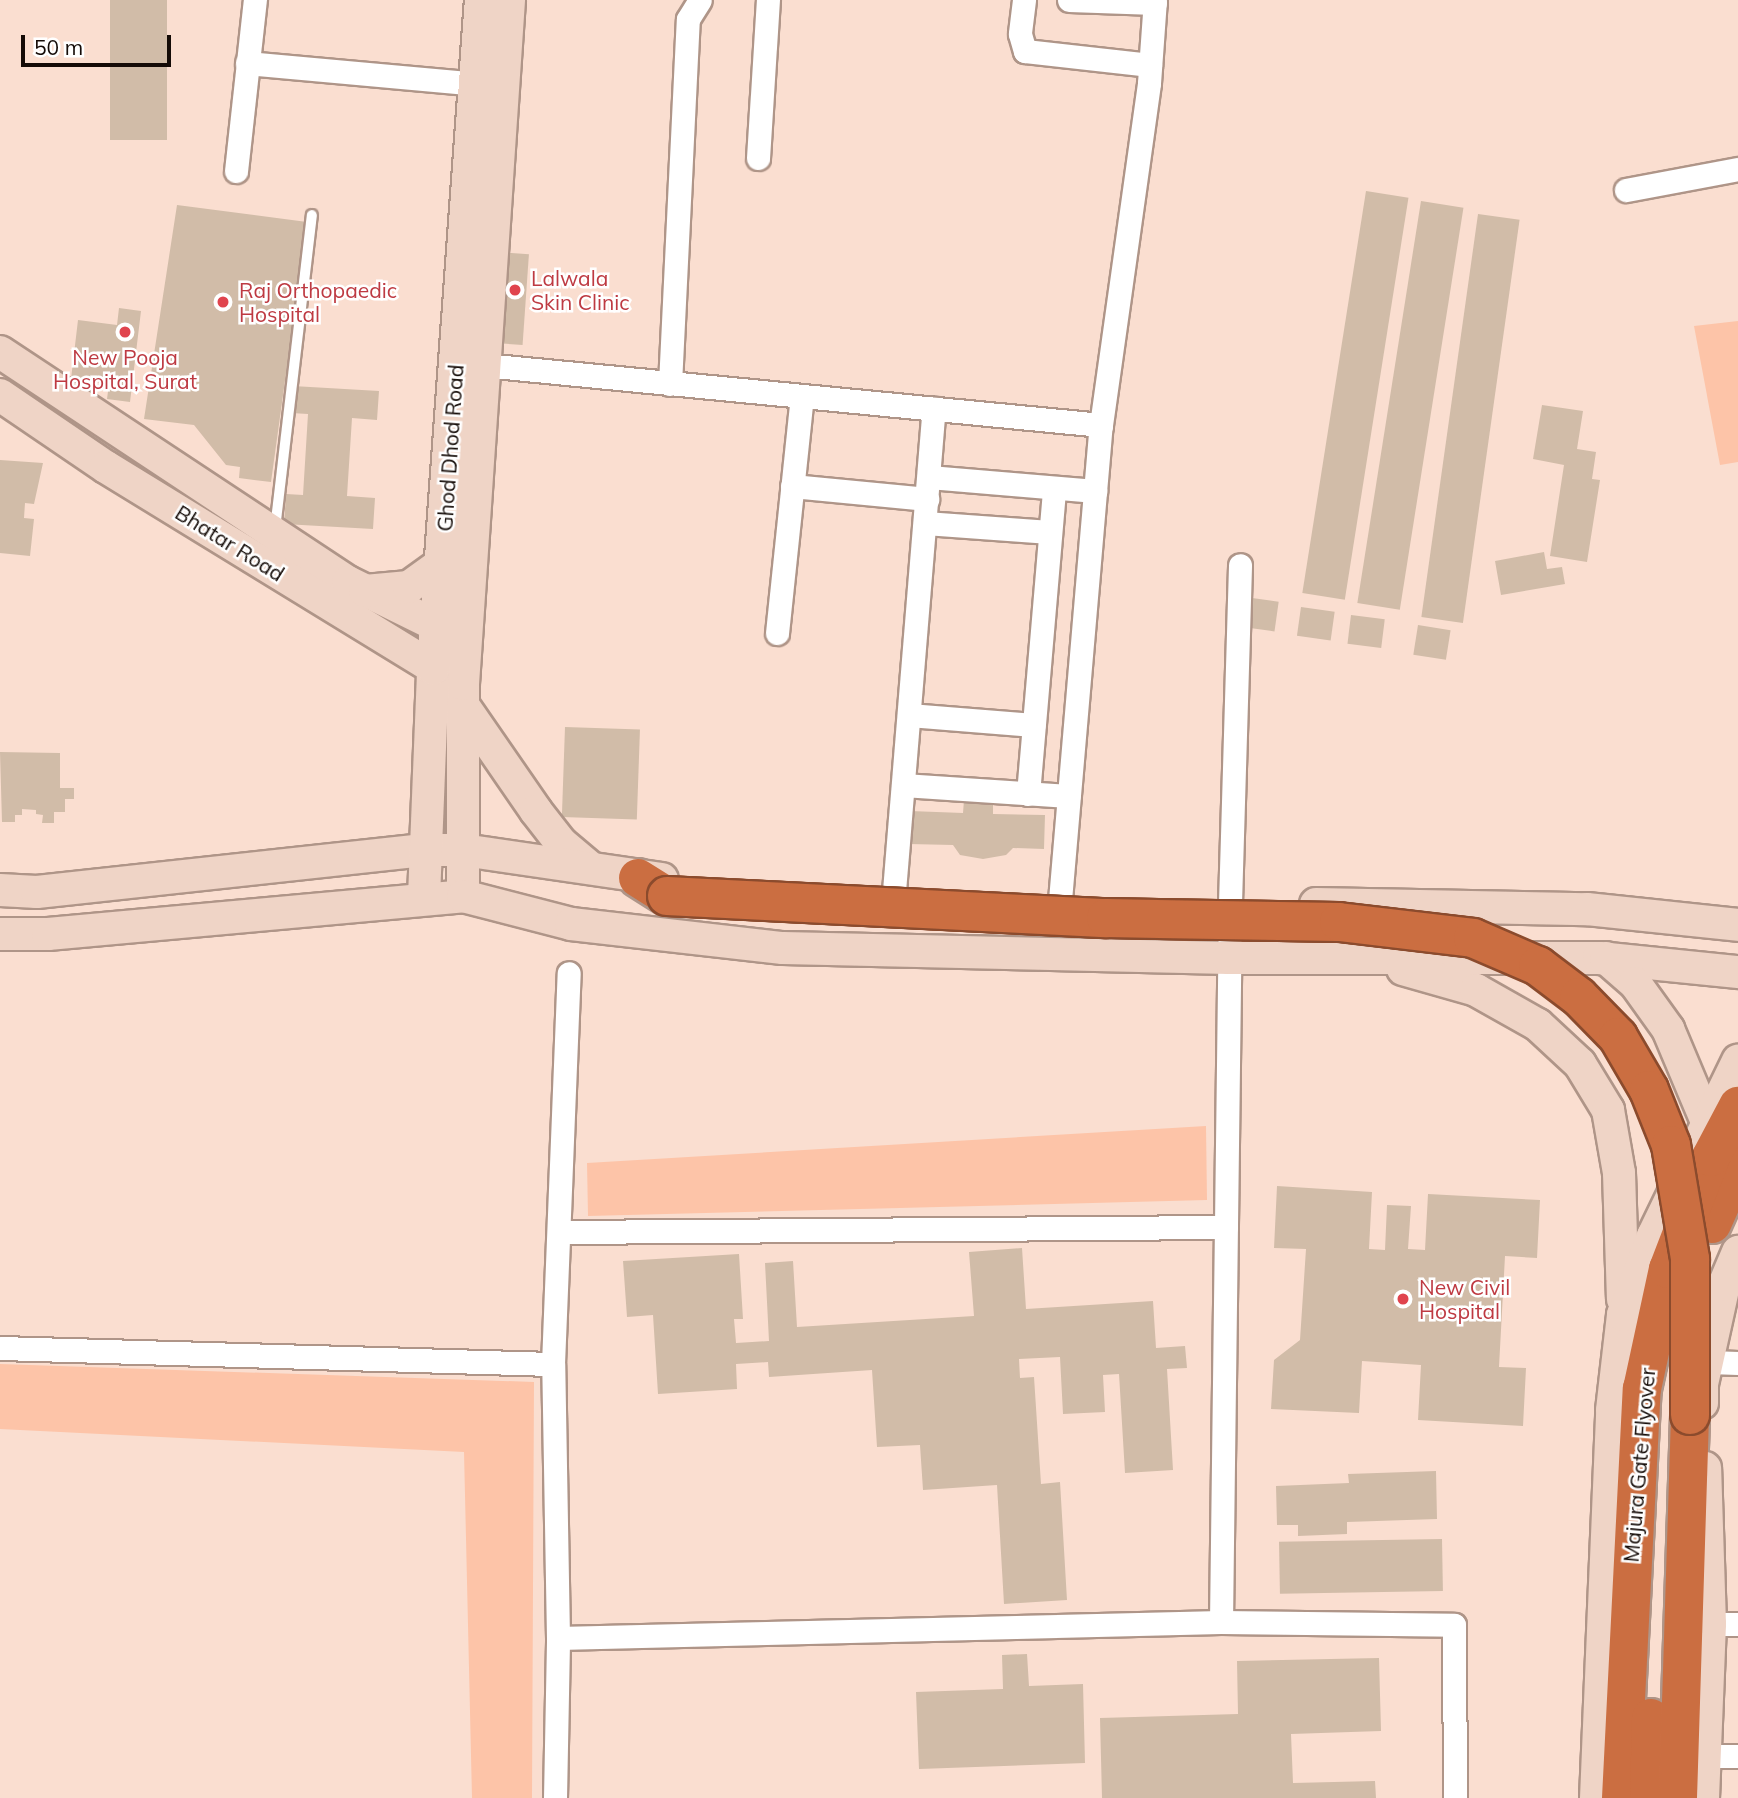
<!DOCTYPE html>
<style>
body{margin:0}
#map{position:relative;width:1738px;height:1798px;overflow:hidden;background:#faded0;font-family:Mulish,sans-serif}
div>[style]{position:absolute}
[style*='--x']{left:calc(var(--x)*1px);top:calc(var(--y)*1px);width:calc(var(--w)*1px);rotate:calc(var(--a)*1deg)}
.green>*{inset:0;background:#fdc4a8}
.building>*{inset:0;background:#d1bca8;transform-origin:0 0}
.roads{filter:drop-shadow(2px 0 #af9588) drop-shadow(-2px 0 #af9588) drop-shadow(0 2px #af9588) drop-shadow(0 -2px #af9588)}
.lane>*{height:10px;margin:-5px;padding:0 5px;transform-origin:5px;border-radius:5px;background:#fff}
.street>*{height:23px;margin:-11.5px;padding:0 11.5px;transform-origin:11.5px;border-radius:11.5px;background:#fff}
.secondary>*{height:32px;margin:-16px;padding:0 16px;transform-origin:16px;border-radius:16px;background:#efd4c6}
.highway>*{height:38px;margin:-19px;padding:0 19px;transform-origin:19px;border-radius:19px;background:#cb6e41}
.bridges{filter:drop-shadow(2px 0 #8b4b2d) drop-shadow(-2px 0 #8b4b2d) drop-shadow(0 2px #8b4b2d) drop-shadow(0 -2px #8b4b2d)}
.highway-bridge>*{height:38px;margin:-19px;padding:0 19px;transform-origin:19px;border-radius:19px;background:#cb6e41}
.dots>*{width:19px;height:19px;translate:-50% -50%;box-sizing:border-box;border:4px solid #fff;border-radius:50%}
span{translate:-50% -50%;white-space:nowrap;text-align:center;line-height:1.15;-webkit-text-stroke:5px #fff;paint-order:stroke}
.health-label{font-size:21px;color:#be3a42}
.left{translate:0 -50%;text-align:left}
.street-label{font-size:21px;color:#140b07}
.scale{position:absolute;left:21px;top:35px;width:150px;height:32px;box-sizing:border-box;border:4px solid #140b07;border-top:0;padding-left:9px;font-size:21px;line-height:24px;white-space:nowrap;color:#140b07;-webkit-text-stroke:5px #fff;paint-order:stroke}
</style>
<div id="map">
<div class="green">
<div style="clip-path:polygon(1738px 321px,1738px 462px,1720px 465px,1694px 326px)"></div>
<div style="clip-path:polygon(1206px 1126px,1207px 1200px,588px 1216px,587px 1163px)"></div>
<div style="clip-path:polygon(0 1364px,534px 1382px,532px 1798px,472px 1798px,464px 1452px,0 1429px)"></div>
</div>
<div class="building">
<div style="left:110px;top:0;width:57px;height:140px"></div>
<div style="left:1366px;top:191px;width:43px;height:407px;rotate:9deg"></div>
<div style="left:1421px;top:201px;width:43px;height:407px;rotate:9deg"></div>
<div style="clip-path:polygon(177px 205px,307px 222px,271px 482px,239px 478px,240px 467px,226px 465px,194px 425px,144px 419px)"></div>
<div style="left:1478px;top:214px;width:42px;height:407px;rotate:8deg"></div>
<div style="left:498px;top:252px;width:31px;height:91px;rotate:4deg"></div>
<div style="clip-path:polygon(119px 308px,141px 311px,130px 402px,107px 399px,109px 384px,71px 379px,78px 320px,117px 325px)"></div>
<div style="clip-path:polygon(293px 386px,379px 391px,377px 420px,352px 418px,347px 496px,375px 498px,373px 529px,284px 524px,286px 494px,303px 495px,308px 414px,291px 413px)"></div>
<div style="clip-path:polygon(1542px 405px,1583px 411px,1577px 449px,1596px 452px,1592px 479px,1600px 480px,1587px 562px,1550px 556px,1564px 465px,1533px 459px)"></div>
<div style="clip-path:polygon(0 460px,43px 463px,34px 504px,25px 503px,24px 518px,34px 519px,30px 556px,0 553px)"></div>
<div style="clip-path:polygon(1544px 552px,1547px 569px,1562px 567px,1565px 584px,1501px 595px,1495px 561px)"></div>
<div style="left:1245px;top:597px;width:34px;height:30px;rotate:8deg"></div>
<div style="left:1301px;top:607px;width:34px;height:29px;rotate:8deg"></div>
<div style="left:1351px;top:615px;width:34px;height:29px;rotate:7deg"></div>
<div style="left:1418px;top:625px;width:33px;height:30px;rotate:9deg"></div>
<div style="left:565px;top:727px;width:75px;height:90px;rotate:2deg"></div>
<div style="clip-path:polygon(0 752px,60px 753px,60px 788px,74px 788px,74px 799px,65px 799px,65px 812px,54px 812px,54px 823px,42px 823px,43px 815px,36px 814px,36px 810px,22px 809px,22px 815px,15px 815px,15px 822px,2px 822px)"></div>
<div style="clip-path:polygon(964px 800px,993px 800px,993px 814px,1045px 815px,1044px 849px,1013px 848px,1006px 855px,983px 859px,960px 855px,953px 845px,909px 844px,910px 811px,963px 813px)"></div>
<div style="clip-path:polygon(1277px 1186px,1372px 1192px,1369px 1249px,1385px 1250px,1387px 1205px,1411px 1206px,1408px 1249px,1425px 1250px,1428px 1194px,1540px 1200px,1537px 1258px,1505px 1256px,1499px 1367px,1526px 1368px,1523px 1426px,1418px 1420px,1421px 1365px,1362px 1361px,1359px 1413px,1271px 1409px,1274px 1360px,1300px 1340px,1306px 1249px,1274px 1248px)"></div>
<div style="clip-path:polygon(1022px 1248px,1026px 1309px,1153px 1301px,1156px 1348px,1185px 1346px,1187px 1368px,1167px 1369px,1173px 1470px,1125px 1473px,1119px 1374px,1103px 1375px,1105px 1412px,1063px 1414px,1060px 1357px,1019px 1359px,1020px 1378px,1034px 1377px,1041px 1484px,1060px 1482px,1067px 1600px,1004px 1604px,997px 1485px,923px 1490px,920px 1445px,877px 1447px,872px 1370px,769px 1377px,768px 1362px,736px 1364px,737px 1389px,658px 1394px,653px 1315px,627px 1317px,623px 1261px,739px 1254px,743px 1319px,734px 1319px,736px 1343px,769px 1341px,765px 1263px,793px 1261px,797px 1327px,974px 1316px,969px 1252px)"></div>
<div style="clip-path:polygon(1436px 1471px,1437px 1519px,1347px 1522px,1347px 1534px,1298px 1536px,1298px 1525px,1277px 1525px,1276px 1486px,1349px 1483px,1348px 1474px)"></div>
<div style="left:1442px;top:1539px;width:52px;height:163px;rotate:89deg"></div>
<div style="clip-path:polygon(1027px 1654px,1029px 1686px,1083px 1684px,1085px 1763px,919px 1769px,916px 1692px,1003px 1689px,1002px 1655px)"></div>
<div style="clip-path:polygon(1379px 1658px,1381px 1731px,1291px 1734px,1293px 1783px,1375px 1781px,1376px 1798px,1102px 1798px,1100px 1718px,1238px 1714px,1237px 1661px)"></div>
</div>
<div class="roads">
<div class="lane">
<div style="--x:275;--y:529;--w:316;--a:-83.3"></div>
</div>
<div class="street">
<div style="--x:1024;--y:0;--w:34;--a:97"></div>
<div style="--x:1020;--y:34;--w:18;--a:74"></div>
<div style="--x:1025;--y:51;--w:126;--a:6.4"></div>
<div style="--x:1069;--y:0;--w:86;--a:2"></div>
<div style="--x:247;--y:63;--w:232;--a:5.2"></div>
<div style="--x:758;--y:158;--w:158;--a:-86.4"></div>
<div style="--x:236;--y:171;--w:172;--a:-83.7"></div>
<div style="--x:1626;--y:190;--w:114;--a:-10.6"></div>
<div style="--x:484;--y:365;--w:620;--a:5.55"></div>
<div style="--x:670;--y:384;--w:365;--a:-87.2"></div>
<div style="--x:688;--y:19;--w:22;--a:-58"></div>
<div style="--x:929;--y:477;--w:167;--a:4.8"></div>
<div style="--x:792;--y:486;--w:136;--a:5.5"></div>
<div style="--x:925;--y:523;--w:125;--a:4.1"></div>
<div style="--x:777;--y:633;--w:238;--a:-84"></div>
<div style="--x:909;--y:715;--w:125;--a:4.6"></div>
<div style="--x:903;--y:785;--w:166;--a:3.8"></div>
<div style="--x:1028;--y:794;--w:307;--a:-85.1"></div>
<div style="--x:894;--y:891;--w:484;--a:-85.3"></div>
<div style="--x:1060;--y:900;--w:477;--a:-85.1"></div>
<div style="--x:1101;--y:425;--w:345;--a:-82"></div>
<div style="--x:1149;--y:83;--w:83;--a:-85.9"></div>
<div style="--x:560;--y:1232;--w:666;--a:-0.43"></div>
<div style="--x:0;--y:1348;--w:553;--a:1.66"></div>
<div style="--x:1709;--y:1362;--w:29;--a:2"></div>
<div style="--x:1221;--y:1622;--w:719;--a:-89.28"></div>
<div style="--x:1230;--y:903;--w:338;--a:-88.3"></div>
<div style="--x:1710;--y:1624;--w:28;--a:0"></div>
<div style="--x:558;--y:1638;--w:663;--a:-1.38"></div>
<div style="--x:1221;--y:1622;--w:233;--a:0.7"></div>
<div style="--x:1454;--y:1625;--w:173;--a:89.7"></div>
<div style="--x:1705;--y:1756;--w:33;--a:0"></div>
<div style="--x:555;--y:1798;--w:160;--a:-88.9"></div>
<div style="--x:558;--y:1638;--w:274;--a:-91"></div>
<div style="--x:553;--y:1364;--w:391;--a:-87.7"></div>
</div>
<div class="secondary">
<div style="--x:0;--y:352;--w:417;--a:33.5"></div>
<div style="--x:348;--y:582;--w:116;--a:26.1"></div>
<div style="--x:0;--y:395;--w:128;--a:34.2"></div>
<div style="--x:106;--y:467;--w:402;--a:31.5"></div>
<div style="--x:365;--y:591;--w:44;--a:-5.2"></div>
<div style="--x:409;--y:587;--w:39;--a:-36"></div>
<div style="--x:465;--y:708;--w:125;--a:55.4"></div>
<div style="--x:536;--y:811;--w:41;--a:52"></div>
<div style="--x:561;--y:843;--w:38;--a:40"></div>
<div style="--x:0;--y:890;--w:37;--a:3"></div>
<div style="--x:37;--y:892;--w:389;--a:-6.2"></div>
<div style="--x:424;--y:850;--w:39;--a:0"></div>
<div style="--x:463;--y:850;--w:201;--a:8.3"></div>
<div style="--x:463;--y:896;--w:212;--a:-90"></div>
<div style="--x:463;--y:684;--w:686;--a:-86.15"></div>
<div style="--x:424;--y:897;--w:228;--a:-87.7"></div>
<div style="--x:433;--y:669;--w:671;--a:-85.9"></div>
<div style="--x:1316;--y:904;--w:271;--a:1.1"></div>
<div style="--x:1587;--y:909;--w:152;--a:6"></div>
<div style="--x:0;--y:934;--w:48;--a:0"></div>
<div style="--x:48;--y:934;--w:417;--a:-5.2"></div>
<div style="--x:463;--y:896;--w:112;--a:14.5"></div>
<div style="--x:571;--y:924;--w:213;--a:6.5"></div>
<div style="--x:783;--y:948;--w:446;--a:1.3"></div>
<div style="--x:1229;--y:958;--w:370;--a:0"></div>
<div style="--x:1599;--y:958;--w:140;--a:5.8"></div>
<div style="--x:1606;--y:958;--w:38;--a:41"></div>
<div style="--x:1635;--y:983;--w:57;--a:54.3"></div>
<div style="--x:1668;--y:1029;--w:101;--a:67.2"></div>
<div style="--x:1403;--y:969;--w:76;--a:16"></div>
<div style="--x:1476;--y:990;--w:71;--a:29.4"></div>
<div style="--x:1538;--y:1025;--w:57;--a:42.9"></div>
<div style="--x:1580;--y:1064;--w:54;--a:58.7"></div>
<div style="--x:1608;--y:1110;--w:64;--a:80.1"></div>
<div style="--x:1619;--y:1173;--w:126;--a:88.2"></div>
<div style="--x:1702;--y:1403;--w:19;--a:-90"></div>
<div style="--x:1702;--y:1384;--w:101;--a:-77.5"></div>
<div style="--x:1724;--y:1285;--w:36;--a:-67"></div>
<div style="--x:1596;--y:1798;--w:388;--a:-87.6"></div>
<div style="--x:1612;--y:1410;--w:96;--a:-83.4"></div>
<div style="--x:1623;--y:1315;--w:85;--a:-69.2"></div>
<div style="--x:1653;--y:1236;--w:195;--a:-64.1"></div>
<div style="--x:1703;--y:1798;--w:174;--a:-87.7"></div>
<div style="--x:1710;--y:1624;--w:156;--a:-91.8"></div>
</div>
<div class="highway">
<div style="--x:638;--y:878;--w:34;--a:32"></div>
<div style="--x:1712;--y:1224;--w:64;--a:-65.9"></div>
<div style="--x:1621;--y:1798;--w:410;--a:-87.1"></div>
<div style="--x:1642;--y:1389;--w:123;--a:-77.8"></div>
<div style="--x:1668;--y:1269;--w:120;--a:-69"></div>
<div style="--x:1711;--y:1157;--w:58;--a:-62.1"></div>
<div style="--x:1649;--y:1798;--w:80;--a:-88.6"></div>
<div style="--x:1678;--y:1798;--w:383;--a:-88.2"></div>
</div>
</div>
<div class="bridges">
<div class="highway-bridge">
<div style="--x:667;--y:896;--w:440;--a:2.9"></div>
<div style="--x:1106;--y:918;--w:233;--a:1"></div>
<div style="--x:1339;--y:922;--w:135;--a:6.8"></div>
<div style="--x:1473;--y:938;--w:71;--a:23.3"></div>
<div style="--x:1538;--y:966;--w:51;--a:37.1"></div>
<div style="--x:1579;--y:997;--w:56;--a:45.7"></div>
<div style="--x:1618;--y:1037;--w:61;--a:59.7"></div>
<div style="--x:1649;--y:1090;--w:59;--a:68.2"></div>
<div style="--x:1671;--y:1145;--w:116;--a:80.5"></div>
<div style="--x:1690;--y:1259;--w:156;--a:90"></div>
</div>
</div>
<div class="dots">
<div style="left:515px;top:290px;background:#e0444e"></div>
<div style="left:223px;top:302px;background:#e0444e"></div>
<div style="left:125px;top:332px;background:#e0444e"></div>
<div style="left:1403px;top:1299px;background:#e0444e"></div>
</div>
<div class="health-label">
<span class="left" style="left:531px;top:290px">Lalwala<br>Skin Clinic</span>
<span class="left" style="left:239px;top:302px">Raj Orthopaedic<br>Hospital</span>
<span style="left:125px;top:369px">New Pooja<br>Hospital, Surat</span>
<span class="left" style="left:1419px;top:1299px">New Civil<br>Hospital</span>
</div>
<div class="street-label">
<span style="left:450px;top:448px;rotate:-86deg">Ghod Dhod Road</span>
<span style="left:230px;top:543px;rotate:32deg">Bhatar Road</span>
<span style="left:1639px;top:1465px;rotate:-85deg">Majura Gate Flyover</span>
</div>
<div class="scale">50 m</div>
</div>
